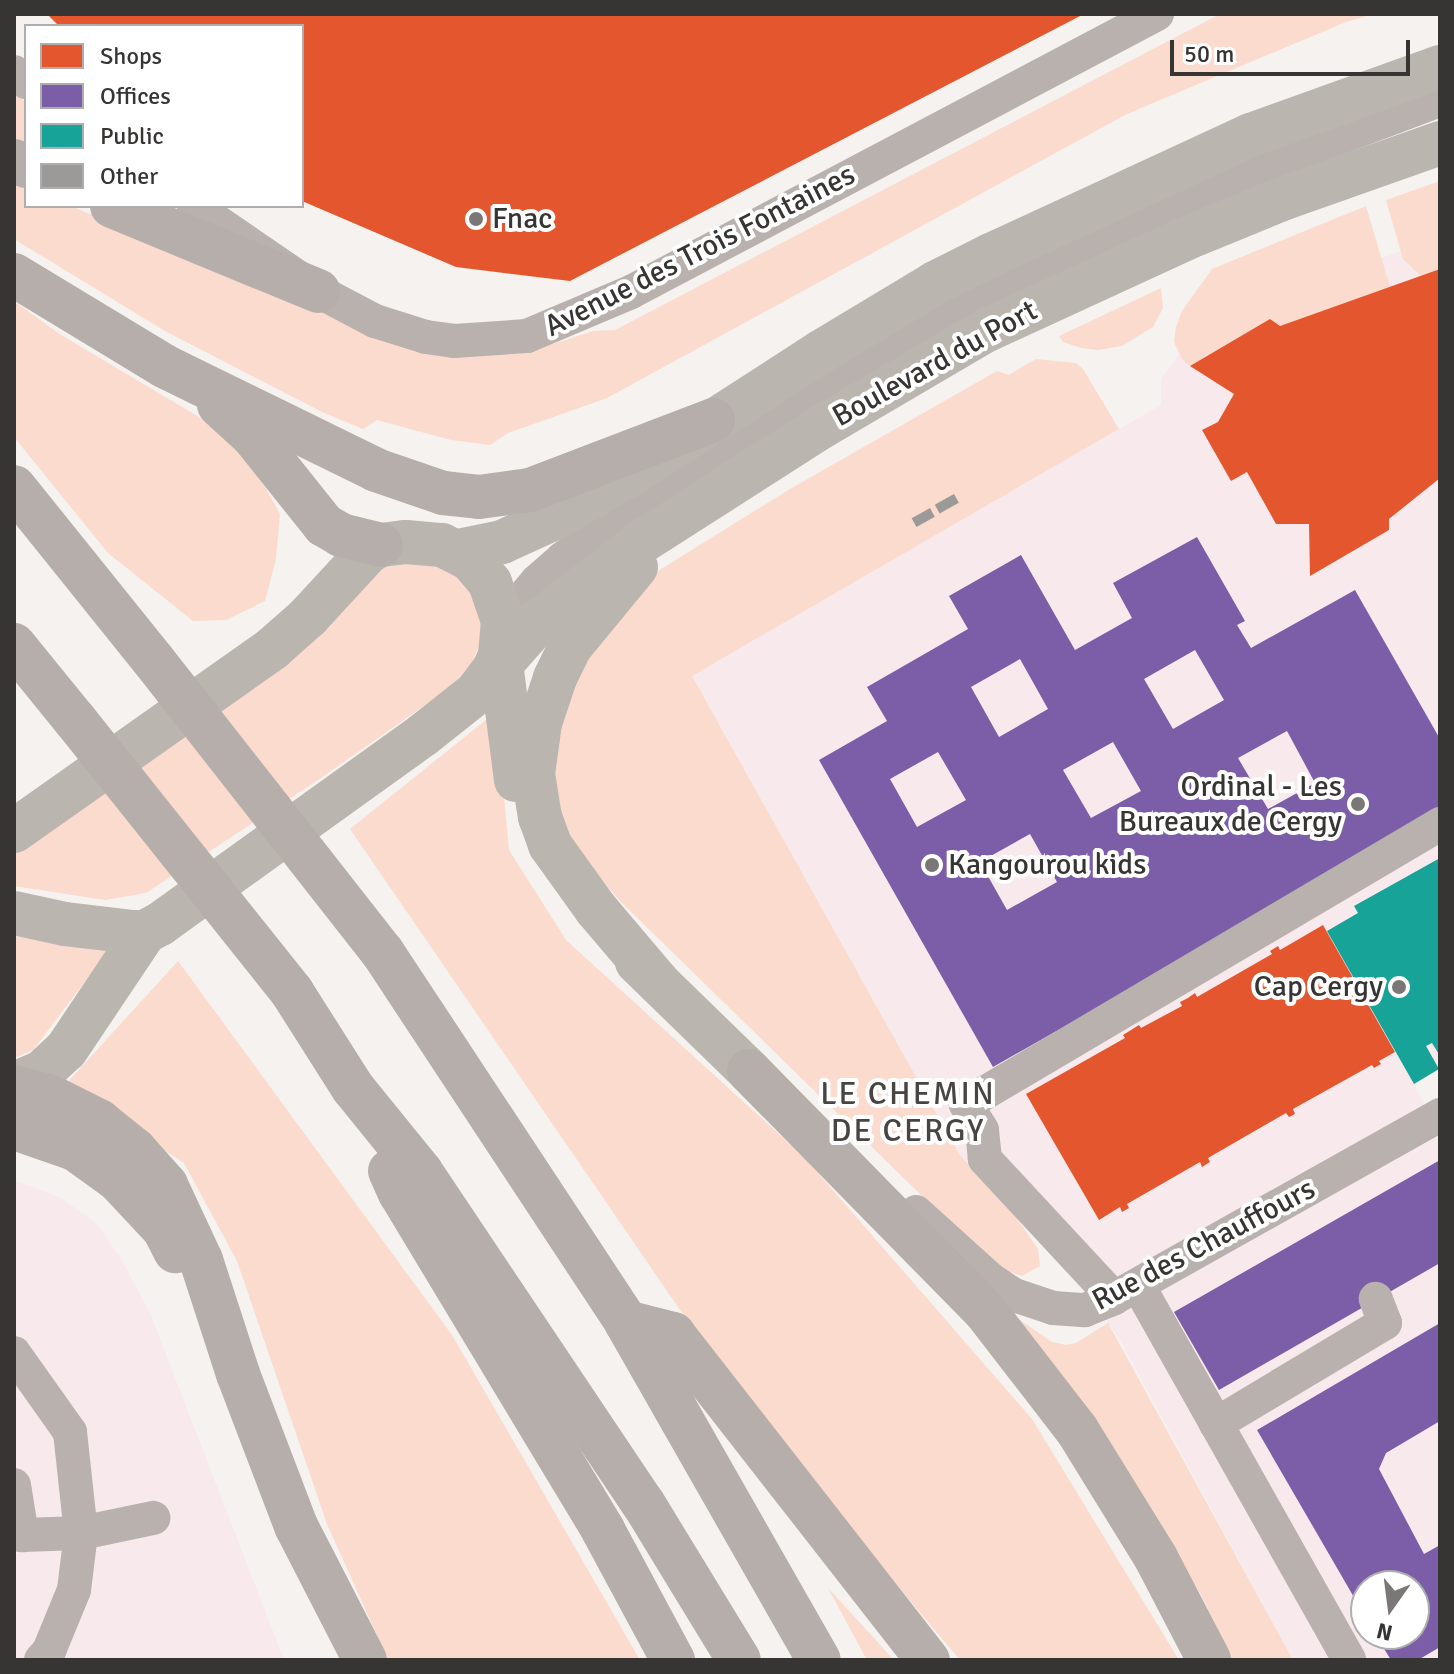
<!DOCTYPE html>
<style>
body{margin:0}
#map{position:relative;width:1454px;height:1674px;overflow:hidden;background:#f5f2f0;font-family:Signika,sans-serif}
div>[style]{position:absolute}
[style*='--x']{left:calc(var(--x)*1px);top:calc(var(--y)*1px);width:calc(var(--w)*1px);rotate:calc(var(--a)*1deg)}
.commercial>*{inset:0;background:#f8e9ed}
.green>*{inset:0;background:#fadbcd}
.shops>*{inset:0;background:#e4572e}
.offices>*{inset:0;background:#7b5ea7}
.public>*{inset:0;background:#17a398}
.building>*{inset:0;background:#9c9a99;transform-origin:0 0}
.minor>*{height:34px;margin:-17px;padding:0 17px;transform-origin:17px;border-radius:17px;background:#b9b1ae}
.major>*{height:44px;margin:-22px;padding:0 22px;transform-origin:22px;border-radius:22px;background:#bbb5b0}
.highway>*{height:44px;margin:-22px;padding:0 22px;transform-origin:22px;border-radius:22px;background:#b5aeaa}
.highway-bridge>*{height:44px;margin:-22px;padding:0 22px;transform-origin:22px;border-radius:22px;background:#b5aeaa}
.dots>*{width:22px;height:22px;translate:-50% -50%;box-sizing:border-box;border:4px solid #fff;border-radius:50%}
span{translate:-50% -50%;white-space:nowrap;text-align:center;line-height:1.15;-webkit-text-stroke:8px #fff;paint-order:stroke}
.poi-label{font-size:30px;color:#373534}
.left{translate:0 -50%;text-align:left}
.right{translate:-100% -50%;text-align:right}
.street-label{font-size:30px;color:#373534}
.neighbourhood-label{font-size:32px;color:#484442;letter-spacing:2px}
.frame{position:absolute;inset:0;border:16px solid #373534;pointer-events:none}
.legend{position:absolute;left:24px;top:24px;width:280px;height:184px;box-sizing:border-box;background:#fff;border:2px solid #afaeae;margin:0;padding:10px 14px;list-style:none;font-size:24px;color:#373534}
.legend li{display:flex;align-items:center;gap:16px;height:40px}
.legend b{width:40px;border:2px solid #afaeae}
.north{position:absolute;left:1350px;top:1570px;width:80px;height:80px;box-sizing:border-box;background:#fff;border:2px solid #afaeae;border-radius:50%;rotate:194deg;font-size:22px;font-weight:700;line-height:32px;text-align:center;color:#373534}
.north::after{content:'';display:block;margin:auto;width:28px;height:36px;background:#7a7776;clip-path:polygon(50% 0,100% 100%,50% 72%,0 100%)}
.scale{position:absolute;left:1170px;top:40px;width:240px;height:36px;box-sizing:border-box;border:4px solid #373534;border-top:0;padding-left:10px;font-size:24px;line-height:28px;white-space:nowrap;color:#373534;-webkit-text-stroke:6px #fff;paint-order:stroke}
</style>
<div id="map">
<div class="commercial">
<div style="clip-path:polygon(evenodd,1440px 243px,1440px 1069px,1414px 1084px,1440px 1135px,1440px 1660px,1293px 1660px,1119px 1338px,1071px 1271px,959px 1154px,692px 676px,1161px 405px,1161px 379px,1180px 352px,1289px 294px,1398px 252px,1440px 243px,1366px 1586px,1414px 1586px,1414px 1634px,1366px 1634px,1366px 1586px)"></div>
<div style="clip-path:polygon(14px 1180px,61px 1198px,97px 1224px,120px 1257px,150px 1313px,284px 1660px,14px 1660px)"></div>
</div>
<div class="green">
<div style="clip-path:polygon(1220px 14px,1374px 14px,1346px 22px,1127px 114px,607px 398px,508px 433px,490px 445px,451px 440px,377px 420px,363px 429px,322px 412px,165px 331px,14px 239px,14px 181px,26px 186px,26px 206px,71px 206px,368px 331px,531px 351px,593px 331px,615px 330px)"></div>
<div style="clip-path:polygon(14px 92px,26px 102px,26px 145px,14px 139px)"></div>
<div style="clip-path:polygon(1440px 181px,1440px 269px,1421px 276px,1403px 259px,1386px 200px)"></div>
<div style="clip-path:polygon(1366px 206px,1390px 287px,1280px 326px,1269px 320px,1190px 366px,1182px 359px,1174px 342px,1176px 327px,1182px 311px,1212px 269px)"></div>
<div style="clip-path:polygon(1161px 288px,1163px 308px,1153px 327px,1122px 346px,1098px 350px,1081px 348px,1063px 342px,1059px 336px)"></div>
<div style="clip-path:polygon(14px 301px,58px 333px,199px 417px,250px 460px,280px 514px,276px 559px,265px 601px,226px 620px,193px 621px,108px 553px,14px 437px)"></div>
<div style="clip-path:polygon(1036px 359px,1076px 363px,1083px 369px,1119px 429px,692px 676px,959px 1154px,1014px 1214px,1038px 1249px,1040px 1266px,1022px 1276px,1004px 1270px,959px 1232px,619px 900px,576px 849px,559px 810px,553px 770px,556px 734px,593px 636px,637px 584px,790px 489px,997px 371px,1009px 375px)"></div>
<div style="clip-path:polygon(409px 558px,444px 566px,467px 585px,481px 610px,484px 635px,472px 662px,451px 687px,318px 780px,146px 893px,105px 900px,14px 886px,14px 854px,300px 652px,361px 585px,385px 567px)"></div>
<div style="clip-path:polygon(496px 712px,509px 850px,566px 940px,804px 1157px,1032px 1419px,1179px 1660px,960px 1660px,748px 1409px,350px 829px)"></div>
<div style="clip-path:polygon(14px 936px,109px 950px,33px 1050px,14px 1058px)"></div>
<div style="clip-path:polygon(178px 961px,452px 1335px,640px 1660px,388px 1660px,327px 1524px,237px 1261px,184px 1163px,65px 1085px)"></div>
<div style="clip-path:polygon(1007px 1311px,1052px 1342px,1066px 1345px,1076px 1343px,1108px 1323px,1293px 1660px,1232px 1660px,1201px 1595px,1149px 1508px)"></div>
<div style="clip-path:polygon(828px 1588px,894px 1660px,867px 1660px)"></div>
</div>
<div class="shops">
<div style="clip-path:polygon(47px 14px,1084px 14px,570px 281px,456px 267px,302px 201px,302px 26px,59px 26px)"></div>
<div style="clip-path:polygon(1440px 269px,1440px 478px,1389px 519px,1389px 530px,1310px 576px,1309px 524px,1276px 524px,1247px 472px,1231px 481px,1202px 430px,1218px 422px,1234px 394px,1190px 366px,1270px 319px,1280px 326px)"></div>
<div style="clip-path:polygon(1323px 925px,1395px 1052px,1379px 1061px,1381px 1064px,1374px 1068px,1372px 1065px,1293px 1109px,1295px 1114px,1289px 1117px,1286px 1113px,1208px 1158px,1210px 1162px,1202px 1167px,1200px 1162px,1127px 1204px,1129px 1208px,1122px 1212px,1120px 1207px,1099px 1220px,1026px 1094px,1125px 1038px,1123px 1035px,1139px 1025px,1141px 1028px,1182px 1006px,1180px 1002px,1188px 998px,1195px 993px,1197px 997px,1272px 954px,1270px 951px,1278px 946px,1280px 950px)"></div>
</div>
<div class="offices">
<div style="clip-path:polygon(evenodd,1197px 537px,1245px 621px,1237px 625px,1251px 648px,1355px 590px,1440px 739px,1440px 814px,993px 1067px,819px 760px,887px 721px,867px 687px,968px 629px,949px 596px,1021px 555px,1075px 650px,1132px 618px,1113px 583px,1197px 537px,1195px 650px,1224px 700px,1173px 729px,1144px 679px,1195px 650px,1197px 537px,1020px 659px,1048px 709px,999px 737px,971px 687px,1020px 659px,1197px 537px,1287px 731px,1315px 783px,1268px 809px,1238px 758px,1287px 731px,1197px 537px,1113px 742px,1141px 791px,1091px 818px,1063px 770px,1113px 742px,1197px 537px,938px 752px,966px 800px,917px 827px,890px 779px,938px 752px,1197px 537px,1030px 834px,1057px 882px,1007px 910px,980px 862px,1030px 834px)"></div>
<div style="clip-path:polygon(1440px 1160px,1440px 1263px,1219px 1390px,1174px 1312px)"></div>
<div style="clip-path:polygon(1440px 1323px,1440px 1421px,1386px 1453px,1379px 1469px,1424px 1554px,1440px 1545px,1440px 1647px,1418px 1660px,1391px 1660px,1375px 1634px,1414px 1634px,1414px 1586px,1366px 1586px,1366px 1618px,1257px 1430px)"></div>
</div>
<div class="public">
<div style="clip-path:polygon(1440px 858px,1440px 1056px,1432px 1043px,1426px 1046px,1439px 1069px,1414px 1084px,1327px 931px,1358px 913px,1354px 906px)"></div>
</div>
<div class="building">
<div style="left:954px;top:494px;width:10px;height:22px;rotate:61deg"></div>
<div style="left:930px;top:508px;width:10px;height:21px;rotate:61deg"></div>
</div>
<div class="minor">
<div style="--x:14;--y:72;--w:16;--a:40"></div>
<div style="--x:194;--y:206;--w:150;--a:34.4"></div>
<div style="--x:318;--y:291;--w:64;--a:27.8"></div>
<div style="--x:375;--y:321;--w:53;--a:17.4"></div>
<div style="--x:426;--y:337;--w:28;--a:8"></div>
<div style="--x:454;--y:341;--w:73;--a:-3.9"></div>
<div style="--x:527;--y:336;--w:113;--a:-22.9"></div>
<div style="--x:631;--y:292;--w:595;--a:-27.86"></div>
<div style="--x:503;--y:621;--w:52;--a:-49.6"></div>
<div style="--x:537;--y:581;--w:33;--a:-41"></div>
<div style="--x:562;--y:559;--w:83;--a:-35.2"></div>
<div style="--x:630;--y:511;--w:351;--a:-32"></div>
<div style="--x:928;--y:325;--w:342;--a:-25.7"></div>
<div style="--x:1236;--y:177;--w:218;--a:-20.7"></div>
<div style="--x:916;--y:1212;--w:100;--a:42.2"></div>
<div style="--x:990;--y:1279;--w:29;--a:34"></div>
<div style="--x:1014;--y:1295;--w:41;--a:18.4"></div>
<div style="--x:1053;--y:1308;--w:32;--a:4"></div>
<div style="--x:1085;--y:1310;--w:31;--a:-22"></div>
<div style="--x:1114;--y:1298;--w:374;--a:-29.3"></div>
<div style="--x:1138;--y:1285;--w:430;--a:60.6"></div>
<div style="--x:1114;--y:1298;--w:190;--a:-132.9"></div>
<div style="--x:985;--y:1159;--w:29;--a:-96"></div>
<div style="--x:982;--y:1130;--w:31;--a:-122"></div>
<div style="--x:966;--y:1104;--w:551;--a:-30.57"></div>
<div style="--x:14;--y:1353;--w:97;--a:54.7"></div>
<div style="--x:70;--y:1432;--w:102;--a:83.8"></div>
<div style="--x:81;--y:1533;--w:57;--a:97"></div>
<div style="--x:74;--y:1590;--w:66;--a:112.3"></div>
<div style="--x:49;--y:1651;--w:12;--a:132"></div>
<div style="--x:1216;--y:1424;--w:197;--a:-30.9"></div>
<div style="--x:1385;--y:1323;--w:26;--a:-111"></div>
<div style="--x:14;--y:1485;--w:51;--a:80.9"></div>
<div style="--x:22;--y:1535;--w:59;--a:-1.9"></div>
<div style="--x:81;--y:1533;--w:74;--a:-11.8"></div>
</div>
<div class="major">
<div style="--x:458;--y:551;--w:45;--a:-11.6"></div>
<div style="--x:502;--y:542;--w:58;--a:-24.4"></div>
<div style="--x:555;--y:518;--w:90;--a:-30"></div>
<div style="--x:633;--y:473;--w:225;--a:-32.8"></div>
<div style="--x:822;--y:351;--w:132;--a:-31"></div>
<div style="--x:935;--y:283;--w:63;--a:-26.6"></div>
<div style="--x:991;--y:255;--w:286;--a:-24.8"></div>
<div style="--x:1251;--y:135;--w:201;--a:-19.8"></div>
<div style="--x:636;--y:567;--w:104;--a:129.5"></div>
<div style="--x:570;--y:647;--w:34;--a:116"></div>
<div style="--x:555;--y:678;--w:47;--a:108.4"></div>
<div style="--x:540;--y:723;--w:51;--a:97.8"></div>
<div style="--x:533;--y:774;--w:44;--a:80.8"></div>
<div style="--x:540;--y:817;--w:30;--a:70"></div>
<div style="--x:550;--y:845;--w:79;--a:54.3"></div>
<div style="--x:596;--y:909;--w:96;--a:49.7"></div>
<div style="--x:500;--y:655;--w:126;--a:82.7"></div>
<div style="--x:494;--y:672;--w:69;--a:-48.5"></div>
<div style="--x:540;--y:620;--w:126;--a:-37.6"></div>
<div style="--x:640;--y:543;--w:217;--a:-32.6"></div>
<div style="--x:823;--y:426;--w:188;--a:-30.4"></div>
<div style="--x:985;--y:331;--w:222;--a:-24.7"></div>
<div style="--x:1187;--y:238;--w:103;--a:-22.3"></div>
<div style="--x:1282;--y:199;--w:168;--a:-19.5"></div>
<div style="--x:14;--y:831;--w:317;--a:-35.2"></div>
<div style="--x:273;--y:648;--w:47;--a:-41.5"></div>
<div style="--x:308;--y:617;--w:90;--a:-47.3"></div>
<div style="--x:369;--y:551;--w:13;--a:-27"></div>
<div style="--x:381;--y:545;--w:25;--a:-7"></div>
<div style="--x:406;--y:542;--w:36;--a:5"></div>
<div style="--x:442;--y:545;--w:33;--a:27"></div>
<div style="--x:471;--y:560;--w:30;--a:50"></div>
<div style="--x:490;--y:583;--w:40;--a:71.1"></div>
<div style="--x:503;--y:621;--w:34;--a:95"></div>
<div style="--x:500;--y:655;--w:15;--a:113"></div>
<div style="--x:494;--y:669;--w:30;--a:127"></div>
<div style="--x:476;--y:693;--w:68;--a:141.6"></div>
<div style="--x:423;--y:735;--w:324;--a:144.3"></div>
<div style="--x:160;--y:924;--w:17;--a:152"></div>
<div style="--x:145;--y:932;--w:12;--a:180"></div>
<div style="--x:133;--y:932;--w:68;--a:-173.3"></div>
<div style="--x:65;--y:924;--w:52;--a:-167.8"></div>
<div style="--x:637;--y:962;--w:156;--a:44.2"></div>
<div style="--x:14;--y:1084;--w:30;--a:-23"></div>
<div style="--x:42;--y:1072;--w:33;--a:-43"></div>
<div style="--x:66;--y:1050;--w:142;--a:-56.2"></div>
</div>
<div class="highway">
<div style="--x:14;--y:161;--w:13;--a:23"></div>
<div style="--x:112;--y:206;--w:223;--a:22.4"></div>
<div style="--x:14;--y:275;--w:175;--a:31.2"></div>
<div style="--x:164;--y:366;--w:236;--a:26.1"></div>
<div style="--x:376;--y:470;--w:71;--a:18.9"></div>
<div style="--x:443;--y:493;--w:36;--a:6"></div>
<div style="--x:479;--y:497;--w:51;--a:-7.8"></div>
<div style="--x:530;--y:490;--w:196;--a:-20.9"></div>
<div style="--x:219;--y:405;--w:46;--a:42.4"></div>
<div style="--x:253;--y:436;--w:114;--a:51.4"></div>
<div style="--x:324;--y:525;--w:20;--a:30"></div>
<div style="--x:341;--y:535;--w:41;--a:14"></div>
<div style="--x:14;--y:487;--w:223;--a:51.2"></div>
<div style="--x:14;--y:645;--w:97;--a:50.9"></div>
<div style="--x:383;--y:953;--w:442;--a:56.6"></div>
<div style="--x:626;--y:1322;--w:389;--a:60.3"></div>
<div style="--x:292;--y:992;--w:114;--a:57.6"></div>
<div style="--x:353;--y:1088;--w:108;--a:51"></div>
<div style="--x:421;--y:1172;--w:399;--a:56.2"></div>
<div style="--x:643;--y:1503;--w:184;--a:58.6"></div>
<div style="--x:749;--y:1071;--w:337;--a:45.5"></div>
<div style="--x:985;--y:1311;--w:150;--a:52.3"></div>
<div style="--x:1077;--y:1430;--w:150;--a:58.3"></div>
<div style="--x:1156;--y:1558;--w:115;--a:62.5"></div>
<div style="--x:14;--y:1087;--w:38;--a:15"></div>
<div style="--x:51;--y:1097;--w:54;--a:26.6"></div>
<div style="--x:99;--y:1121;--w:46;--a:38.9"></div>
<div style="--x:135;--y:1150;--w:47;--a:48.5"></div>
<div style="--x:166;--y:1185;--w:83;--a:65"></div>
<div style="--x:201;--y:1260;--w:120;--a:72"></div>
<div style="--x:238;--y:1374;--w:163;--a:69.1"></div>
<div style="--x:296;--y:1526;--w:151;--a:62.8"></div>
<div style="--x:14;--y:1128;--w:65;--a:19"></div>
<div style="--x:75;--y:1149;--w:53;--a:35.8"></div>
<div style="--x:118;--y:1180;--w:67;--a:46.8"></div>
<div style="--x:164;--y:1229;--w:25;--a:63"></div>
<div style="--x:390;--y:1171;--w:24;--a:66"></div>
<div style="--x:400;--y:1193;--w:393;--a:58.9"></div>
<div style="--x:603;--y:1530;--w:148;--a:61.7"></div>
<div style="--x:626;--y:1322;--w:49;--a:14.3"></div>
<div style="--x:673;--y:1334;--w:414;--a:52"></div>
</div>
<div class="highway-bridge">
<div style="--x:154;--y:661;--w:371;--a:51.9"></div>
<div style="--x:75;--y:720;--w:348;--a:51.4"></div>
</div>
<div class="dots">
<div style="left:476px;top:219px;background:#7a7776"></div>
<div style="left:1358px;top:804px;background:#7a7776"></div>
<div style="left:932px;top:865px;background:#7a7776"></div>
<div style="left:1399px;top:987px;background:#7a7776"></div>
</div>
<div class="poi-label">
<span class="left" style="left:492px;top:219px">Fnac</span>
<span class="right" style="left:1342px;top:804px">Ordinal - Les<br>Bureaux de Cergy</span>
<span class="left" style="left:948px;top:865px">Kangourou kids</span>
<span class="right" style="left:1383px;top:987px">Cap Cergy</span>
</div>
<div class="street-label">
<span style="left:700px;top:251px;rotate:-27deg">Avenue des Trois Fontaines</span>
<span style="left:935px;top:364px;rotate:-29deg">Boulevard du Port</span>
<span style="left:1204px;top:1245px;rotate:-28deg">Rue des Chauffours</span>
</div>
<div class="neighbourhood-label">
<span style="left:908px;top:1113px">LE CHEMIN<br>DE CERGY</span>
</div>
<div class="frame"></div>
<ul class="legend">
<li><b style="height:22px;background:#e4572e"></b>Shops</li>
<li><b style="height:22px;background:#7b5ea7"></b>Offices</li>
<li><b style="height:22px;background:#17a398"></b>Public</li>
<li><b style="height:22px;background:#9c9a99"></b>Other</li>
</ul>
<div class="north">N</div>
<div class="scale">50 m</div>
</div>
